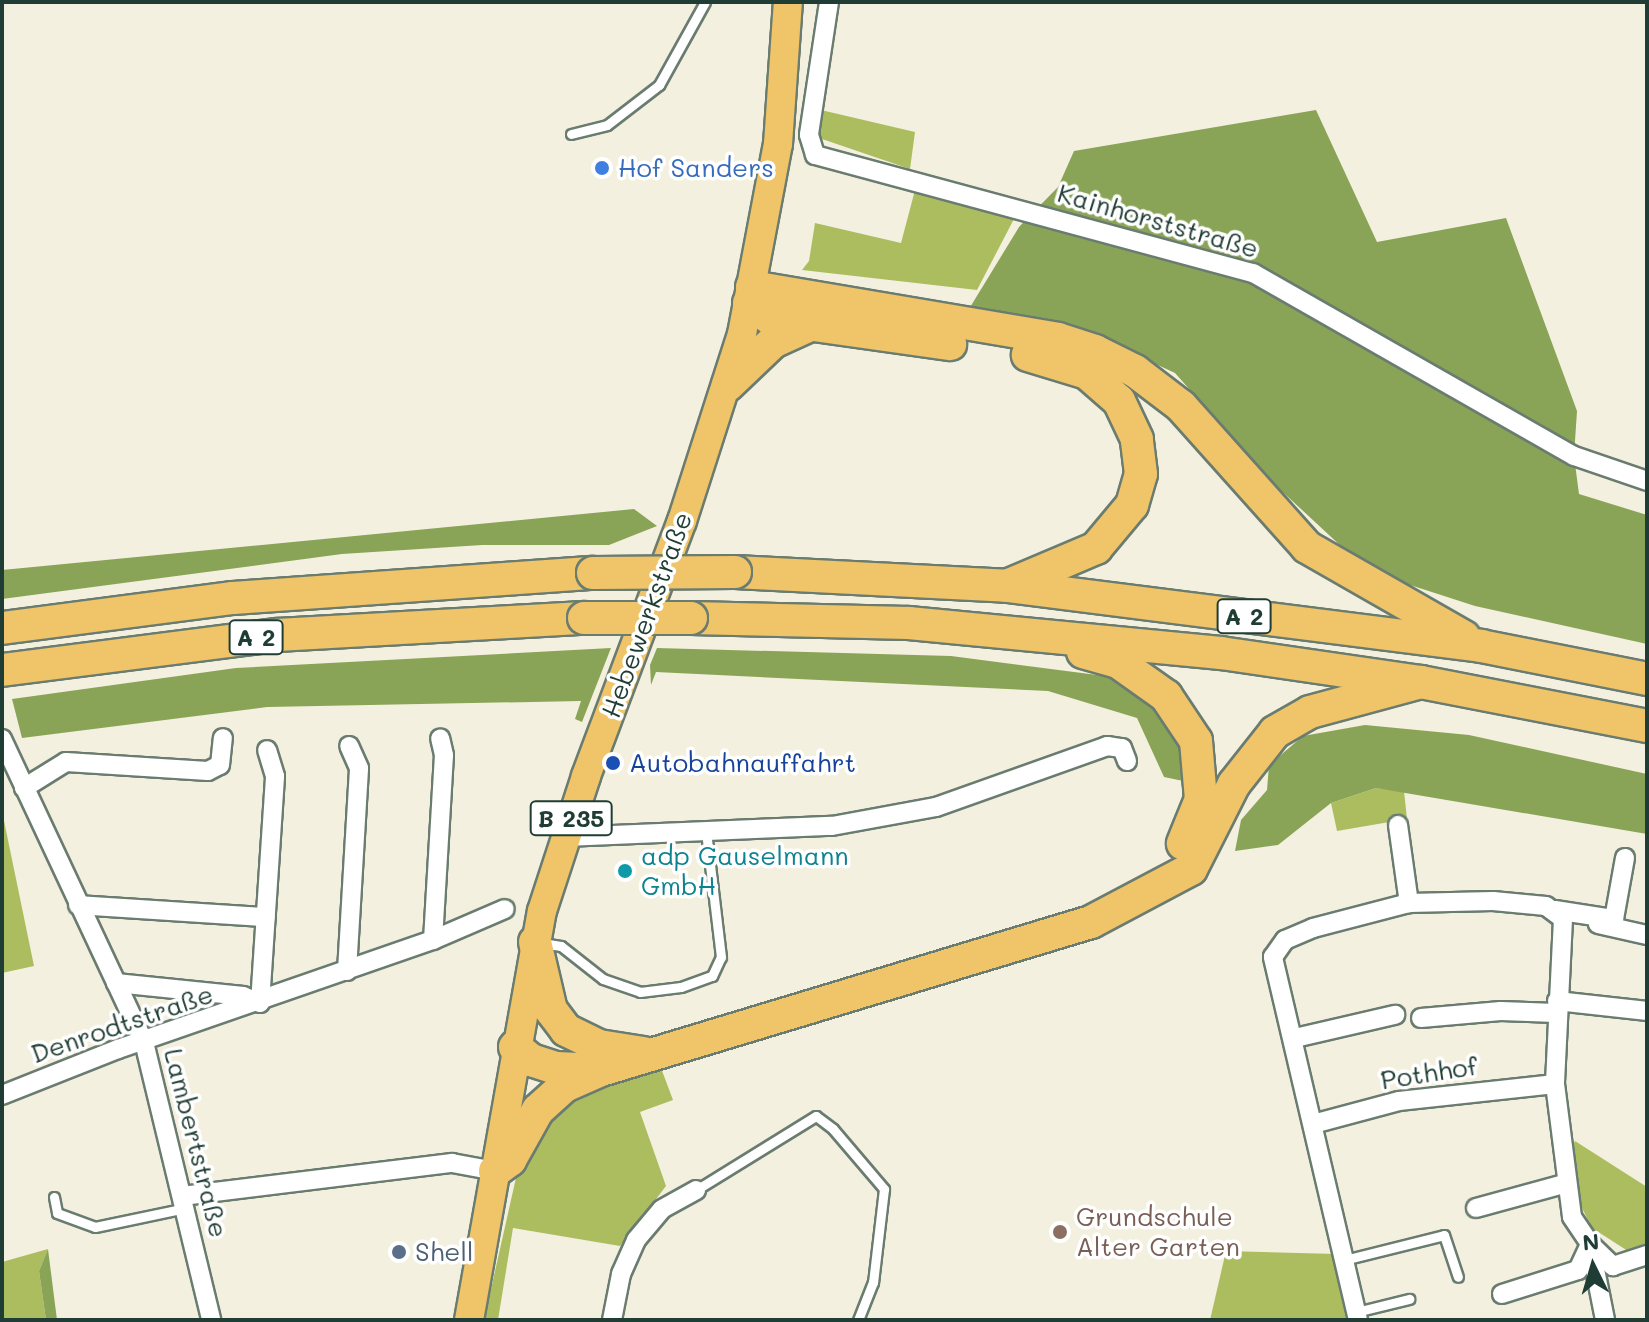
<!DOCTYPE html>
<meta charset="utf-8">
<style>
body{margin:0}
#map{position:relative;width:1649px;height:1322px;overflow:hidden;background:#f4f0df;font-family:Mali,sans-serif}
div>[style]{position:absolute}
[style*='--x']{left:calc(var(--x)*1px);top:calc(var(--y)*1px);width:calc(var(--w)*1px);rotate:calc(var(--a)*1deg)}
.green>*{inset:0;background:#acbd60}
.forest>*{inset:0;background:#89a456}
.roads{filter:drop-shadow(2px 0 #6a7c70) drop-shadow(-2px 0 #6a7c70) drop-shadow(0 2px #6a7c70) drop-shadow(0 -2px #6a7c70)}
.lane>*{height:9px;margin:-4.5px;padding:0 4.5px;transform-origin:4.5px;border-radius:4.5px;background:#fff}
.street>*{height:18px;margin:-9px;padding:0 9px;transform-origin:9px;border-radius:9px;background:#fff}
.primary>*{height:28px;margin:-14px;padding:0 14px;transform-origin:14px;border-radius:14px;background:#f0c469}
.highway>*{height:32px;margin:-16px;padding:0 16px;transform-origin:16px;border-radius:16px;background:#f0c469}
.bridges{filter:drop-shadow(2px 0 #6a7c70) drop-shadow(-2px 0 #6a7c70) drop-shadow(0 2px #6a7c70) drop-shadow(0 -2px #6a7c70)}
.highway-bridge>*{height:32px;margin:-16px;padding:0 16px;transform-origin:16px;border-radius:16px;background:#f0c469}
.dots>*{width:22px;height:22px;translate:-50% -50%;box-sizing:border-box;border:4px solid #fff;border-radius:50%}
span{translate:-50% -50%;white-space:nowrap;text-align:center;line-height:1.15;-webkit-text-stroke:7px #fff;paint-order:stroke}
.shield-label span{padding:2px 6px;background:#fff;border:2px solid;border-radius:6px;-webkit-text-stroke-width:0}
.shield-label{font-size:24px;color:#1f3d34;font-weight:700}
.shop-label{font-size:26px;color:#366cbe}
.left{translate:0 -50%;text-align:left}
.street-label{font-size:26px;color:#1f3d34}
.transit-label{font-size:26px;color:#164399}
.culture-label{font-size:26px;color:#0d838f}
.education-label{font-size:26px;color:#785e54}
.service-label{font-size:26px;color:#4e5e75}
.frame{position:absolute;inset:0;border:4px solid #1f3d34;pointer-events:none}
.north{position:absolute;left:1553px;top:1226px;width:80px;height:80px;-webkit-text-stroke:6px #fff;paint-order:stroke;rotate:355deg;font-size:22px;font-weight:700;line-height:32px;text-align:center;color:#1f3d34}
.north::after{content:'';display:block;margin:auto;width:28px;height:36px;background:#1f3d34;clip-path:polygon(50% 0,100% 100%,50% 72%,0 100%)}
</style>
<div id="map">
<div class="green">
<div style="clip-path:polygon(821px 110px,915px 132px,910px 169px,819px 138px)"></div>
<div style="clip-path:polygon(915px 190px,1015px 217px,977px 290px,802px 270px,809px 261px,815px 223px,901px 243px)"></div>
<div style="clip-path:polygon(1376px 788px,1404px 791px,1407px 819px,1337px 831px,1331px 803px)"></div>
<div style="clip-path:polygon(2px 811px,34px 966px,2px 973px)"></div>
<div style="clip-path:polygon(661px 1068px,673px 1100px,640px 1112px,666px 1186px,620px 1246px,513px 1228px,498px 1320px,484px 1320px,520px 1160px,558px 1107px,590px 1090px)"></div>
<div style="clip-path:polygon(1575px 1141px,1647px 1187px,1647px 1248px,1631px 1253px,1592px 1228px,1577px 1198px,1570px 1151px)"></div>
<div style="clip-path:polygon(48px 1249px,39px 1271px,46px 1320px,2px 1320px,2px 1262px)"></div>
<div style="clip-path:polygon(1226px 1251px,1337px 1254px,1352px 1320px,1210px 1320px)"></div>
</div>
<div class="forest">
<div style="clip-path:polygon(1316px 110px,1377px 242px,1506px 218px,1577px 411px,1574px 456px,1579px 494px,1647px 515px,1647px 644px,1475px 606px,1407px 584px,1343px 548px,1273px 483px,1175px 373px,1104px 340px,969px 309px,1019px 227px,1058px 187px,1074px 151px)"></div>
<div style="clip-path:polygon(634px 509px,657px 526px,609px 545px,482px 545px,342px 554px,2px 599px,2px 570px)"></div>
<div style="clip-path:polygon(611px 648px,582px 722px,575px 719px,581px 701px,267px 707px,22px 738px,12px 699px,236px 668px)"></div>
<div style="clip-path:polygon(657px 648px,951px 656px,1105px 676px,1149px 699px,1182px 747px,1188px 782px,1164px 777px,1137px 718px,1048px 691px,656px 672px,651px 685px,650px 665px)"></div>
<div style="clip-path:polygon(1365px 725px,1469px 735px,1647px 774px,1647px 834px,1376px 788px,1331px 803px,1278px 845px,1235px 851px,1241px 820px,1267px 790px,1269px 765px,1303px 736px)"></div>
<div style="clip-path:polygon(48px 1249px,57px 1320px,46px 1320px,39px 1271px)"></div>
</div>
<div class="roads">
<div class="lane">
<div style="--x:571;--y:134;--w:37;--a:-14"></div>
<div style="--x:607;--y:125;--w:66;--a:-37.6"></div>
<div style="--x:659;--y:85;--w:95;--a:-61"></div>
<div style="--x:542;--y:943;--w:19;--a:9"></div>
<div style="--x:561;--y:946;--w:53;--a:38.2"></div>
<div style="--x:603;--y:979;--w:39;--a:19"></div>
<div style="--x:640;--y:992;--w:41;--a:-7"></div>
<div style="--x:681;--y:987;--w:33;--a:-20"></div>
<div style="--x:712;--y:976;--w:21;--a:-65"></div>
<div style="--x:721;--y:957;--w:126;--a:-96.8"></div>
<div style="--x:696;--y:1190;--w:141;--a:-31.7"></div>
<div style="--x:816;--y:1116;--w:21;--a:37"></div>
<div style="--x:833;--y:1129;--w:79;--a:49.6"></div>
<div style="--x:884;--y:1189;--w:94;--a:96.7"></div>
<div style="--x:873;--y:1282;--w:41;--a:111.5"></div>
<div style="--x:54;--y:1197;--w:16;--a:79"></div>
<div style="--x:57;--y:1213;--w:40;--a:20.2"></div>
<div style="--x:95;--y:1227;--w:92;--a:-11.9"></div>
<div style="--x:1344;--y:1260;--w:103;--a:-14"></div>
<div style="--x:1444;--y:1235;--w:44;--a:71.6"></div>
<div style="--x:1356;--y:1312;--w:55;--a:-13.8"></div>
</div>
<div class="street">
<div style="--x:829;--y:2;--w:134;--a:98.6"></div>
<div style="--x:809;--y:135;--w:21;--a:73"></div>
<div style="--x:815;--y:155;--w:454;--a:15.1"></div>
<div style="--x:1253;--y:273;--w:369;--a:29.7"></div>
<div style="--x:1574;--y:456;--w:77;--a:18.9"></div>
<div style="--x:2;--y:739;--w:335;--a:64.9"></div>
<div style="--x:144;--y:1042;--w:286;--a:76.4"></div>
<div style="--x:24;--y:788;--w:49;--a:-31.8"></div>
<div style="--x:66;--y:762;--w:142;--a:3.6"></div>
<div style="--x:208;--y:771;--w:13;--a:-27"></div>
<div style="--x:220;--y:765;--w:27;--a:-84"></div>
<div style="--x:1398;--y:825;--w:79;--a:82"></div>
<div style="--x:565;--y:837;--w:267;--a:-2.4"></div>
<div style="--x:832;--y:826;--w:106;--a:-10.4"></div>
<div style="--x:936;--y:807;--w:182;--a:-19.6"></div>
<div style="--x:1107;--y:746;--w:15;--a:8"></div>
<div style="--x:1122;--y:748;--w:14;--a:69"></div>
<div style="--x:78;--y:905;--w:188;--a:3.7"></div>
<div style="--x:1555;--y:910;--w:60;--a:8.7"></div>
<div style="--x:1614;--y:919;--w:62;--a:-79.8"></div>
<div style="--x:1598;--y:924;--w:50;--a:12.7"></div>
<div style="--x:433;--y:940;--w:185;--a:-86.6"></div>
<div style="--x:444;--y:755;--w:17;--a:-103"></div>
<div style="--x:347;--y:971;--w:203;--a:-86.6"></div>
<div style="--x:359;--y:768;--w:24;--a:-114"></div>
<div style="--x:116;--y:983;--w:128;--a:5.8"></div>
<div style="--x:243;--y:996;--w:18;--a:22"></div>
<div style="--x:260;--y:1003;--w:227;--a:-86.2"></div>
<div style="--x:275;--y:776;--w:27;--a:-107"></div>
<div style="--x:1557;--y:1001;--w:91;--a:6.3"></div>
<div style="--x:1421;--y:1018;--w:80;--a:-5"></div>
<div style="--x:1501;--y:1011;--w:55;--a:2.1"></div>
<div style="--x:1295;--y:1038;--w:103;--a:-13"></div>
<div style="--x:2;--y:1095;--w:125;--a:-21.6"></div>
<div style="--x:118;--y:1049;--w:333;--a:-19.1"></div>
<div style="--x:433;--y:940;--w:78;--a:-23.3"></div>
<div style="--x:1313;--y:1124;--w:89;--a:-15"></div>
<div style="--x:1399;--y:1101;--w:157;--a:-6.2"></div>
<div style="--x:182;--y:1196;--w:272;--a:-7"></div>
<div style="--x:452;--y:1163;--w:44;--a:10.5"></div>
<div style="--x:1476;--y:1208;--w:91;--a:-15.3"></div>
<div style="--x:1590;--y:1244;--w:77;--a:78.8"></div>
<div style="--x:1502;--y:1294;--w:80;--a:-17.5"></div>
<div style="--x:1578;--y:1270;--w:29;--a:-65"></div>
<div style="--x:612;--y:1320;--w:47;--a:-78.9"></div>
<div style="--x:621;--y:1274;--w:37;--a:-66"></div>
<div style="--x:636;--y:1240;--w:40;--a:-50"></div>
<div style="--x:662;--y:1209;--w:39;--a:-29"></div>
<div style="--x:1358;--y:1320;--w:373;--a:-103.2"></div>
<div style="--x:1273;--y:957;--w:21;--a:-55"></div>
<div style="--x:1285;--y:940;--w:30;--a:-23"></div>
<div style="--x:1313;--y:928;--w:99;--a:-14.6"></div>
<div style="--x:1409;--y:903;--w:84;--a:-1.4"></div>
<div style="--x:1493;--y:901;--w:53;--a:5.4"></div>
<div style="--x:1546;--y:906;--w:21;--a:37"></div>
<div style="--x:1563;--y:919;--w:165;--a:92.8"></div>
<div style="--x:1555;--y:1084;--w:134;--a:82.7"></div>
<div style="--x:1572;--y:1217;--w:32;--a:56"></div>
<div style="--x:1590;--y:1244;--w:32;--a:44"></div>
<div style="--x:1613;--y:1266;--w:36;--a:-18"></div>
</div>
<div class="primary">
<div style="--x:469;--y:1320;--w:415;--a:-79.9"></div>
<div style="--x:542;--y:911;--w:142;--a:-71.9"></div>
<div style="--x:586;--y:776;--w:272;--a:-69.4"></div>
<div style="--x:682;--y:521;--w:196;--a:-72.2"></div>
<div style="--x:742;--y:334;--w:193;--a:-79.3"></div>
<div style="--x:778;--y:144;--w:142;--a:-86"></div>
</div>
<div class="highway">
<div style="--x:752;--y:287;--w:310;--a:9.6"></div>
<div style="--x:1058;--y:339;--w:39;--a:18"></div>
<div style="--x:1095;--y:351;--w:45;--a:26.6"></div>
<div style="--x:1135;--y:371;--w:58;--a:37.3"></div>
<div style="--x:1181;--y:406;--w:189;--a:48.2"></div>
<div style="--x:1307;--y:547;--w:181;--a:29.8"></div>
<div style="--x:749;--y:303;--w:27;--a:36"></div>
<div style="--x:771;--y:319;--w:181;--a:8"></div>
<div style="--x:728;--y:385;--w:62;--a:-43.7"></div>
<div style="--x:773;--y:342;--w:41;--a:-24.7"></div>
<div style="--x:735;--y:572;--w:272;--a:2.9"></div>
<div style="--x:1007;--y:586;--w:478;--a:7.2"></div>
<div style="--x:1481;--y:646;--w:169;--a:11.2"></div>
<div style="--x:1009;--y:585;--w:95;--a:-23"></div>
<div style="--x:1096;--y:548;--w:56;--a:-50.1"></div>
<div style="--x:1132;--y:505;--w:32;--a:-74"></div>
<div style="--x:1141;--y:474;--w:35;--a:-97"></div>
<div style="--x:1137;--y:439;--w:42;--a:-115.3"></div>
<div style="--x:1119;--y:401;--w:43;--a:-138.8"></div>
<div style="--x:1087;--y:373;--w:62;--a:-163"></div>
<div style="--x:691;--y:618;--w:218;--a:1.3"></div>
<div style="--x:909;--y:623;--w:313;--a:5.5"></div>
<div style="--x:1221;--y:653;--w:202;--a:8.3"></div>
<div style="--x:1421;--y:682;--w:230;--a:11"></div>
<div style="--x:2;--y:628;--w:233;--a:-7.4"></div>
<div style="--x:233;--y:598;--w:361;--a:-4"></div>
<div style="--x:1083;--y:652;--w:36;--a:16"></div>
<div style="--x:1118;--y:662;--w:59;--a:35.3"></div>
<div style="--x:1166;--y:696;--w:54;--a:56.3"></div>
<div style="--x:1196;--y:741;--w:58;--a:85.1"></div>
<div style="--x:1201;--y:799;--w:48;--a:112.2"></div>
<div style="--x:2;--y:670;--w:277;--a:-7.3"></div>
<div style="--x:277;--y:635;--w:307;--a:-3.2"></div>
<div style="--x:535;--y:942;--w:70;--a:76.8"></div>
<div style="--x:551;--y:1010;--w:25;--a:53"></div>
<div style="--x:566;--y:1030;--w:37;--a:26"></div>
<div style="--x:599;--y:1046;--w:45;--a:9"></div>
<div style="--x:515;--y:1047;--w:21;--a:39"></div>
<div style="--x:531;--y:1060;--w:26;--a:18"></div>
<div style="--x:556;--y:1068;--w:45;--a:2.5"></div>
<div style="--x:601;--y:1070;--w:512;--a:-16.81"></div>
<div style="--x:1091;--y:922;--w:113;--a:-27.9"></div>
<div style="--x:1191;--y:869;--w:95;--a:-63.2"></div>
<div style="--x:1234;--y:784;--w:66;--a:-51.7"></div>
<div style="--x:1275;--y:732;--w:40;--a:-29.7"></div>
<div style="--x:1310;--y:712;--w:115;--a:-15.1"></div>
<div style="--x:495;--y:1171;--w:19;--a:-36"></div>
<div style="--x:510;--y:1160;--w:57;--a:-60.8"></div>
<div style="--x:538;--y:1110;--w:36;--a:-42"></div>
<div style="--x:565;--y:1086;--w:36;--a:-24"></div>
</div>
</div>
<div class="bridges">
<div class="highway-bridge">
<div style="--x:593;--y:573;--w:142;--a:-0.4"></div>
<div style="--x:584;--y:618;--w:107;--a:0"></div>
</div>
</div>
<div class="dots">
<div style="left:602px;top:168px;background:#3f7fe0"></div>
<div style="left:613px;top:763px;background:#1a4fb4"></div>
<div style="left:625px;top:871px;background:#0f9aa8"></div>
<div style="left:1060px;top:1232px;background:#8d6e63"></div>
<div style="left:399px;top:1252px;background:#5c6f8a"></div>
</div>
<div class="shield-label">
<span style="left:1244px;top:616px">A 2</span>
<span style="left:256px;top:637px">A 2</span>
<span style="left:571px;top:818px">B 235</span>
</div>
<div class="shop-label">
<span class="left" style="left:618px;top:168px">Hof Sanders</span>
</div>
<div class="street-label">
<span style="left:1158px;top:221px;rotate:16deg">Kainhorststraße</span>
<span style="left:647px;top:615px;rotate:-70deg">Hebewerkstraße</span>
<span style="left:122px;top:1024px;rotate:-19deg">Denrodtstraße</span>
<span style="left:1429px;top:1073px;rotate:-9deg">Pothhof</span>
<span style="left:196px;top:1143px;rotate:76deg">Lambertstraße</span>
</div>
<div class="transit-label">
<span class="left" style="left:629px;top:763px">Autobahnauffahrt</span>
</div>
<div class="culture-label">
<span class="left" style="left:641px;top:871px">adp Gauselmann<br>GmbH</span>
</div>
<div class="education-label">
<span class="left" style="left:1076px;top:1232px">Grundschule<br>Alter Garten</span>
</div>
<div class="service-label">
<span class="left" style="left:415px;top:1252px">Shell</span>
</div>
<div class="frame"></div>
<div class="north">N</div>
</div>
